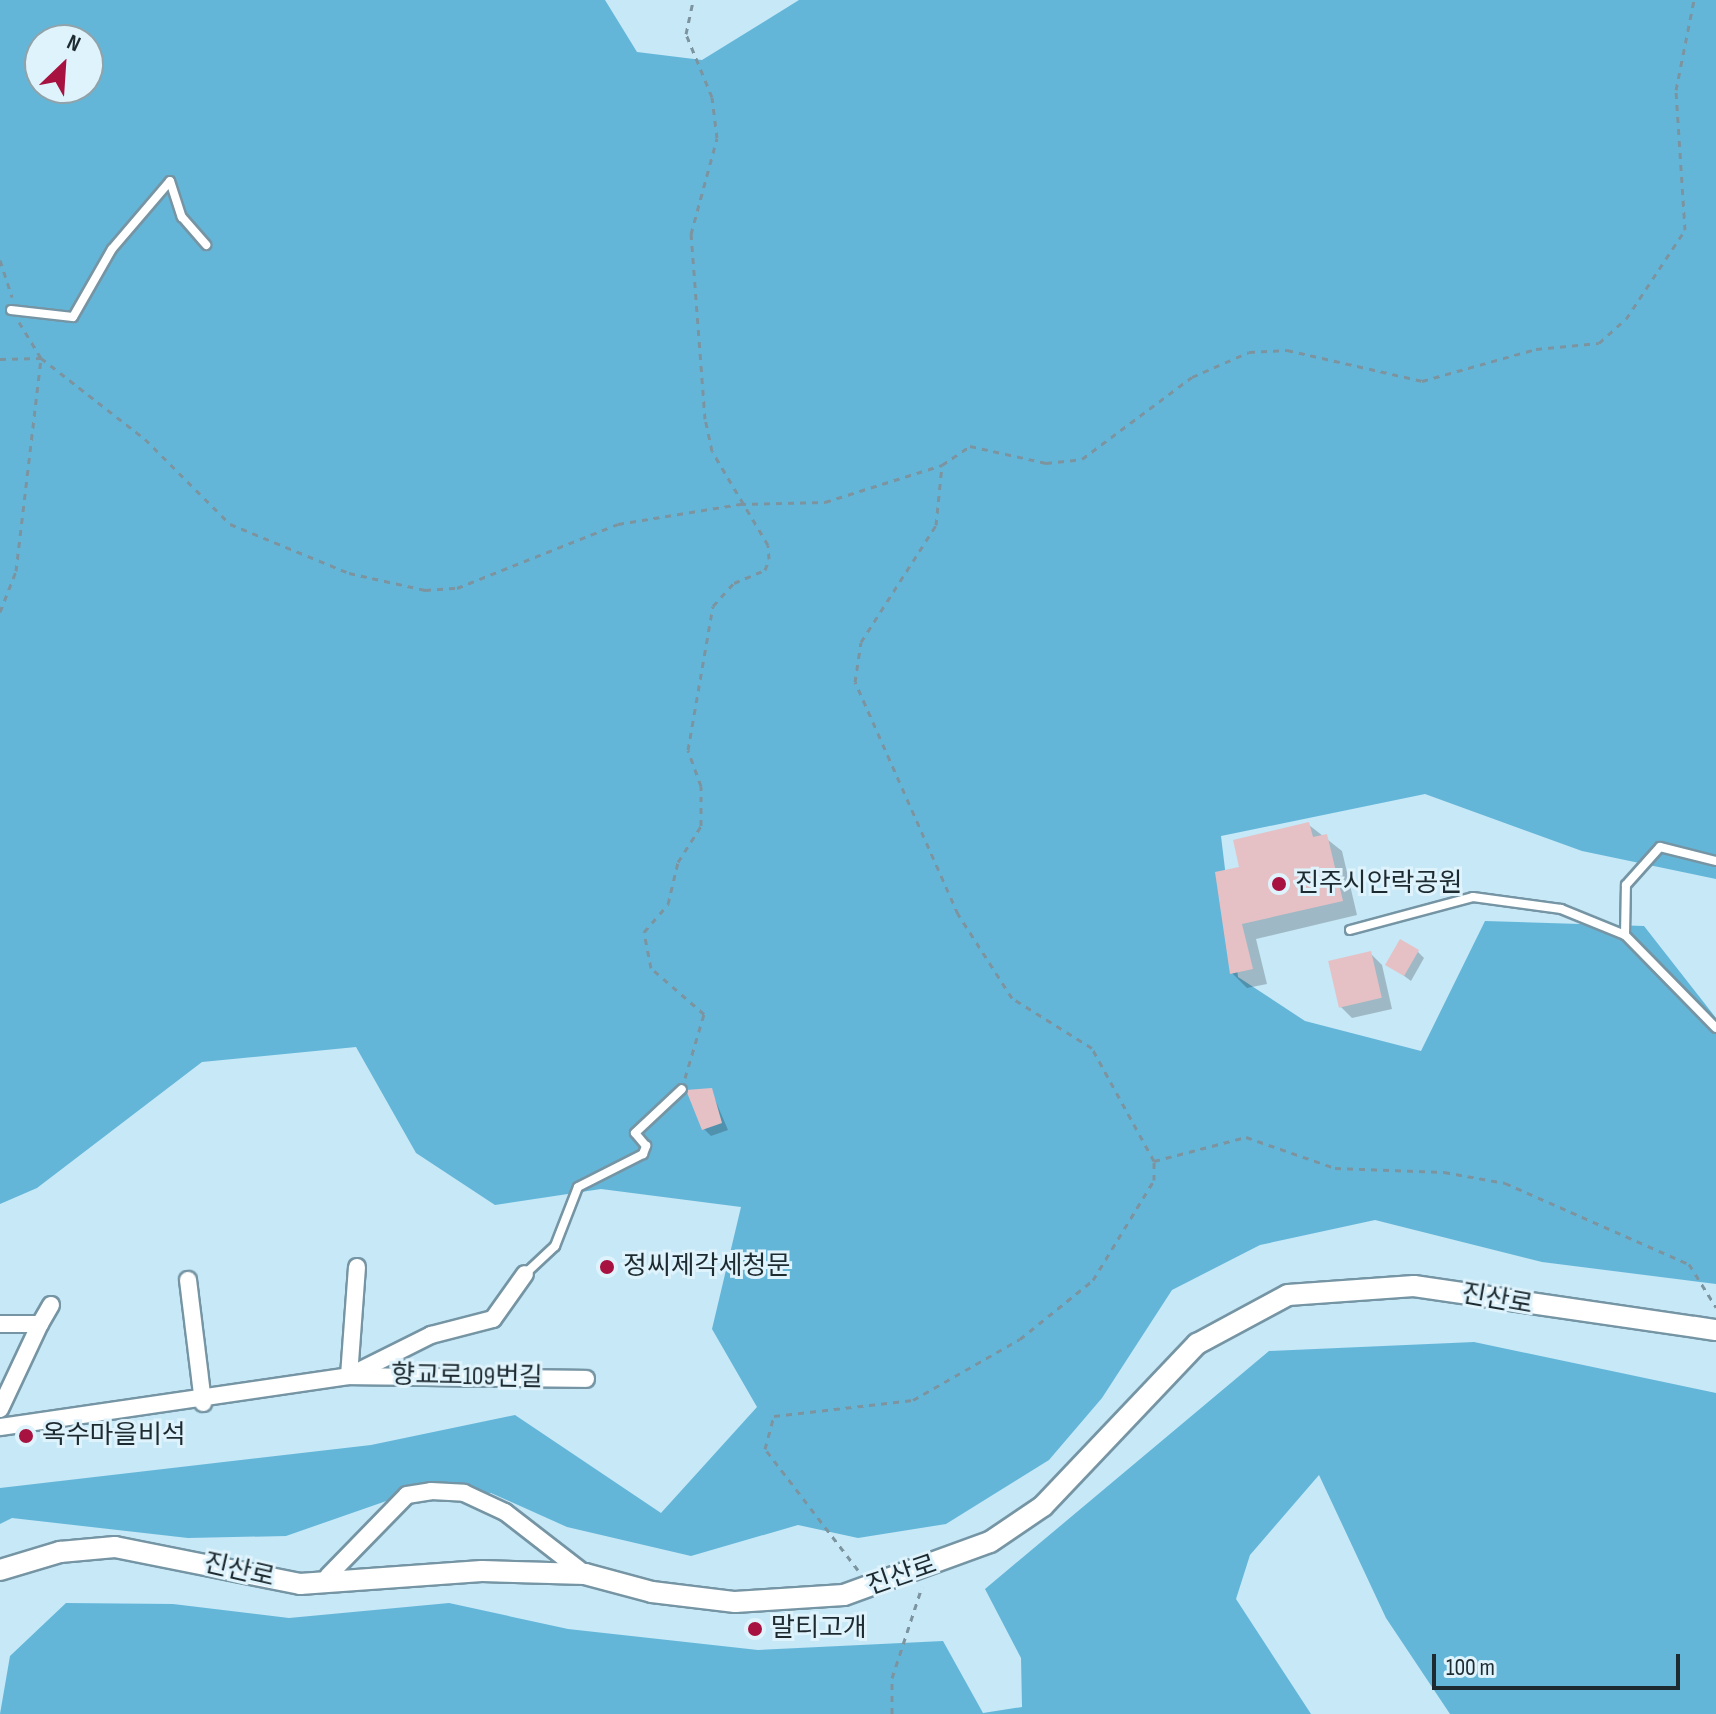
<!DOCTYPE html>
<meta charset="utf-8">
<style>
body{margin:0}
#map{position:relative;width:1716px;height:1714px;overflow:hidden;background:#c6e8f7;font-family:"Sofia Sans Condensed","Noto Sans KR",sans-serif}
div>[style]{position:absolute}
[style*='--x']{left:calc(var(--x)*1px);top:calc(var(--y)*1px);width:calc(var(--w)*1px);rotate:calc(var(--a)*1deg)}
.forest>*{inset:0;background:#64b6d9}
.shadow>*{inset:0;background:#0003}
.building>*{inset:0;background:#e5c1c5;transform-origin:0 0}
.path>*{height:3px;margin-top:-1.5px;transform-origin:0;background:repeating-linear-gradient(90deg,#7c949f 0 6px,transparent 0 12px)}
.roads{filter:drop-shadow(2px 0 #7695a4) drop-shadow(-2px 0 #7695a4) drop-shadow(0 2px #7695a4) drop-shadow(0 -2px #7695a4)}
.service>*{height:8px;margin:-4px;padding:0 4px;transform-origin:4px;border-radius:4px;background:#fff}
.minor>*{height:16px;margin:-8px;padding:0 8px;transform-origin:8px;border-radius:8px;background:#fff}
.tertiary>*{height:20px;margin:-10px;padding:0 10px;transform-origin:10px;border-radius:10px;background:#fff}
.dots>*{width:22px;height:22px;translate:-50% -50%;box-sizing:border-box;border:4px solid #dff3fc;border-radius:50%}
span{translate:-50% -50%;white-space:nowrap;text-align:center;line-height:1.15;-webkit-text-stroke:6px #dff3fc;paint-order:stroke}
.poi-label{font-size:26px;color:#1d2a30}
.left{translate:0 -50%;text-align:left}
.street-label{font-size:26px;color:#1d2a30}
.north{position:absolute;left:24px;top:24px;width:80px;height:80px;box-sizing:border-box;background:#dff3fc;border:2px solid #91a3aa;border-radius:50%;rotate:25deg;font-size:22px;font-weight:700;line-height:32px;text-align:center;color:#1d2a30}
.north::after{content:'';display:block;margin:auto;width:28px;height:36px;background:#a81241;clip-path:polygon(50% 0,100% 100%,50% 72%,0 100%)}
.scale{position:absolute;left:1432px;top:1654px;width:248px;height:36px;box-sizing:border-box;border:4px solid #1d2a30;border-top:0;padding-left:10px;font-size:24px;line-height:28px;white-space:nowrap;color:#1d2a30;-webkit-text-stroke:6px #dff3fc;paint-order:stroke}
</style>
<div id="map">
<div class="forest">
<div style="clip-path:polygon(evenodd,0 0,605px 0,637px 52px,702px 60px,799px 0,1716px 0,1716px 879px,1582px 851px,1425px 794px,1221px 836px,1238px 977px,1305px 1021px,1421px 1051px,1485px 921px,1644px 926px,1716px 1018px,1716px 1284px,1542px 1262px,1375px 1220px,1260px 1245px,1172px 1290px,1102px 1398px,1049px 1460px,946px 1524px,858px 1538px,798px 1525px,691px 1556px,567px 1527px,491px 1493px,415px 1491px,286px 1536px,188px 1538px,12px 1518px,0 1524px,0 1488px,371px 1445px,515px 1415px,661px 1513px,757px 1407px,712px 1329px,741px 1207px,601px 1189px,495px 1205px,416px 1153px,356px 1047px,202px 1062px,37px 1188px,0 1204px,0 0,40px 40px,88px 40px,88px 88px,40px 88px,40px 40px)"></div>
<div style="clip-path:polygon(1474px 1342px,1716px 1393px,1716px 1714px,1450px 1714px,1386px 1618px,1319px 1475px,1250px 1555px,1236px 1599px,1311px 1714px,0 1714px,10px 1656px,66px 1603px,173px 1604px,289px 1618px,449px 1603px,568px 1629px,758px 1650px,943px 1641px,983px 1713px,1022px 1707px,1021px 1658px,985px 1589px,1269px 1351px)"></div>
</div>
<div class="shadow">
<div style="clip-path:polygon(1309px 825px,1342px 851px,1357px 915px,1256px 939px,1267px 984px,1247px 988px,1232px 973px,1242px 868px)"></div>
<div style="clip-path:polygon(1417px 951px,1424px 958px,1411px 981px,1388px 964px)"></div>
<div style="clip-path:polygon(1371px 954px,1382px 965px,1392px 1009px,1352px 1018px,1341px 1007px)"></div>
<div style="clip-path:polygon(711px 1090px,728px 1130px,711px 1136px,704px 1129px)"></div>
</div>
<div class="building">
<div style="clip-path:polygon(1309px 822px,1313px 837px,1327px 834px,1343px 901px,1242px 924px,1253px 969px,1230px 974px,1215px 872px,1239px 867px,1233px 840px)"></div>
<div style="left:1400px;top:939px;width:22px;height:30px;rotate:30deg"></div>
<div style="left:1371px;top:951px;width:48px;height:44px;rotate:77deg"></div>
<div style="clip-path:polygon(712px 1088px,722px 1123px,702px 1130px,686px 1090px)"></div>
</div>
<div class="path">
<div style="--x:0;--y:260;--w:39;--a:72"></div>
<div style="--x:19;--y:322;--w:42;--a:58.6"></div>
<div style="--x:41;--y:358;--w:132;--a:37.9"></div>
<div style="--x:145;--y:439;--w:120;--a:45"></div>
<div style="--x:230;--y:524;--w:129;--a:22.4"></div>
<div style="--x:349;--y:573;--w:78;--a:12.6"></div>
<div style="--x:425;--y:590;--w:32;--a:-4"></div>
<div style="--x:457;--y:588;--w:173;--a:-21.7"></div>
<div style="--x:618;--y:524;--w:124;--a:-9.3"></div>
<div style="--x:740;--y:504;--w:85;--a:-1.3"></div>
<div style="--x:825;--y:502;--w:123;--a:-17.5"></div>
<div style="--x:942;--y:465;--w:34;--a:-34"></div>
<div style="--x:970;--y:446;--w:78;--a:12.6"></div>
<div style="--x:1046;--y:463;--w:36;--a:-6"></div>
<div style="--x:1082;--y:459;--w:137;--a:-36.7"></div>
<div style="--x:1192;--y:377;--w:62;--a:-23.7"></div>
<div style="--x:1249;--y:352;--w:38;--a:-3"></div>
<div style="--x:1287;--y:350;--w:139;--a:12.9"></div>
<div style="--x:1422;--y:381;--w:118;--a:-15.7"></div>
<div style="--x:1536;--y:349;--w:63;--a:-5.4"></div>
<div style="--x:1599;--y:343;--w:36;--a:-42"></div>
<div style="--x:1626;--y:319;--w:107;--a:-56.5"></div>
<div style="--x:1685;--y:230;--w:140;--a:-93.7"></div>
<div style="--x:1676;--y:90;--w:92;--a:-78.7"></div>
<div style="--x:0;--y:359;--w:41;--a:-1.4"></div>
<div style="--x:0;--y:612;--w:44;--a:-68.7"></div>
<div style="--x:16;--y:571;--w:214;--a:-83.3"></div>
<div style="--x:685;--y:1078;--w:67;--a:-73.5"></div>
<div style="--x:704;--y:1014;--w:70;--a:-139"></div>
<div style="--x:651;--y:968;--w:37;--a:-101"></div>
<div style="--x:644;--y:932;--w:37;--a:-49"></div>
<div style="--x:668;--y:904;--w:43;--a:-76.6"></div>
<div style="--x:678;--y:862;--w:43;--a:-57.4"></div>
<div style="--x:701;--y:826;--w:40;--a:-90"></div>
<div style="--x:701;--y:786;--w:38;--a:-110"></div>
<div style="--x:688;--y:750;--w:146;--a:-80.2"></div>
<div style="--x:713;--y:606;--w:31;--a:-48"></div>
<div style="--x:734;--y:583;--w:34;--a:-23"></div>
<div style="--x:765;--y:570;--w:12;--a:-70"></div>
<div style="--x:769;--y:559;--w:14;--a:-94"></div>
<div style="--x:768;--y:545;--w:109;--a:-120.8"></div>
<div style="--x:712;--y:451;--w:33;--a:-102"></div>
<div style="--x:705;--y:419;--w:186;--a:-94.3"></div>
<div style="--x:691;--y:234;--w:99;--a:-74.8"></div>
<div style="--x:717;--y:138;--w:41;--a:-97"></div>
<div style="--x:712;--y:97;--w:68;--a:-112.4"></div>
<div style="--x:686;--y:34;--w:35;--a:-78"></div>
<div style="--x:1154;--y:1161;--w:95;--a:-14.6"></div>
<div style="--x:1246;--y:1137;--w:94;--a:19.2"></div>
<div style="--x:1335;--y:1168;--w:109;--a:2.1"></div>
<div style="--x:1444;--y:1172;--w:62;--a:10.2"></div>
<div style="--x:1505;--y:1183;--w:201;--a:23.8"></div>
<div style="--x:1689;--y:1264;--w:51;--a:57.9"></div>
<div style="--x:858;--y:1570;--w:153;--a:-127.5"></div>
<div style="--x:765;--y:1449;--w:34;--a:-75"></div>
<div style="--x:774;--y:1416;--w:140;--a:-6.6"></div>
<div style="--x:913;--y:1400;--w:123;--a:-29.7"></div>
<div style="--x:1020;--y:1339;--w:94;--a:-38.9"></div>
<div style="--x:1093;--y:1280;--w:117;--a:-58.6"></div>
<div style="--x:1154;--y:1180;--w:19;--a:-90"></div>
<div style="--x:1154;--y:1161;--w:129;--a:-118.8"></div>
<div style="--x:1092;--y:1048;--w:94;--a:-148"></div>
<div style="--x:1012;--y:998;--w:100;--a:-122.7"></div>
<div style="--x:958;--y:914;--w:254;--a:-113.9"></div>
<div style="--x:855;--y:682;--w:40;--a:-81.5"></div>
<div style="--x:861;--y:642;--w:139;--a:-57.3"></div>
<div style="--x:936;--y:525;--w:60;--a:-84.3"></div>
<div style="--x:892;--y:1714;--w:36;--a:-90"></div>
<div style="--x:892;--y:1678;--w:96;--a:-71.8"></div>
</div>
<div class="roads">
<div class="service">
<div style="--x:11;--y:310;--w:62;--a:6.4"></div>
<div style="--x:73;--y:317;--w:78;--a:-60.2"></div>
<div style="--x:112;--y:249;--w:89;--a:-49.5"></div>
<div style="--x:170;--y:181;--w:38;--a:72"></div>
<div style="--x:182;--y:217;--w:37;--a:49"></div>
<div style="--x:1350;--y:930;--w:127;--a:-15"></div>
<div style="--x:1473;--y:897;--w:89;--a:7.8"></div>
<div style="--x:1561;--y:909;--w:69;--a:22.1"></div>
<div style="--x:1625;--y:935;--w:130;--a:45.6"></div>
<div style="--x:1625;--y:935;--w:50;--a:-88.9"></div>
<div style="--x:1626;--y:885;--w:51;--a:-48.2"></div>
<div style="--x:1660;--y:847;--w:58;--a:14"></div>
<div style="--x:525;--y:1274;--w:41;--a:-43"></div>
<div style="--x:555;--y:1246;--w:63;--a:-68.7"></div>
<div style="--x:578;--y:1187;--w:73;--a:-26.9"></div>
<div style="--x:643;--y:1154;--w:9;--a:-69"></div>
<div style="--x:646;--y:1146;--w:17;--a:-130"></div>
<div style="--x:635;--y:1133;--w:64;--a:-43.1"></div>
</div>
<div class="minor">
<div style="--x:357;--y:1267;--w:109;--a:94.2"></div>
<div style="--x:349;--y:1376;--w:92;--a:-26.6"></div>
<div style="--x:431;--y:1335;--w:64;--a:-14.5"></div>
<div style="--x:493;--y:1319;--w:55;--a:-54.6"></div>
<div style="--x:188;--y:1280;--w:124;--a:83"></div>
<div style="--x:0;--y:1324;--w:40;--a:0"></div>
<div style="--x:40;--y:1324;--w:22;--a:-60"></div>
<div style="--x:0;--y:1409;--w:94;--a:-64.8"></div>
<div style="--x:0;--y:1427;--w:353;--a:-8.3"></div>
<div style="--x:349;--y:1376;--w:237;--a:0.7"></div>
<div style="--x:328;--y:1576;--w:113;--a:-45.7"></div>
<div style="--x:407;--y:1495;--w:24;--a:-9"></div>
<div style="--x:431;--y:1491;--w:33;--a:3"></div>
<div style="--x:464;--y:1493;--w:45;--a:24.9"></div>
<div style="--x:505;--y:1512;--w:101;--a:37.8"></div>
</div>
<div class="tertiary">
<div style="--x:0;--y:1570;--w:63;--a:-16.7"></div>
<div style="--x:60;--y:1552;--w:55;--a:-5.2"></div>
<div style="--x:115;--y:1547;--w:189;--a:11.3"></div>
<div style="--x:300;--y:1584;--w:182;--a:-4.1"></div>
<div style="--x:482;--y:1571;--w:103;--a:1.7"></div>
<div style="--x:585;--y:1574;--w:69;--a:15"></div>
<div style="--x:652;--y:1592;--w:84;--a:6.9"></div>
<div style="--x:735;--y:1602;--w:109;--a:-3.7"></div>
<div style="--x:844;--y:1595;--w:155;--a:-20"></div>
<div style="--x:990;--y:1542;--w:64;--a:-34.2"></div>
<div style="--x:1043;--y:1506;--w:224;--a:-46.5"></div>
<div style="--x:1197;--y:1344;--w:103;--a:-28.3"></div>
<div style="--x:1288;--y:1295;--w:126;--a:-4.1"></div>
<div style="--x:1414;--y:1286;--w:305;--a:8.3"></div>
</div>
</div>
<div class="dots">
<div style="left:1279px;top:884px;background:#a81241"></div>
<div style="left:607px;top:1267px;background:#a81241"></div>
<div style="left:26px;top:1436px;background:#a81241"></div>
<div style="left:755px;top:1629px;background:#a81241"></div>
</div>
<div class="poi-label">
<span class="left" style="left:1295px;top:884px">진주시안락공원</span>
<span class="left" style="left:623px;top:1267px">정씨제각세청문</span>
<span class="left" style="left:42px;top:1436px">옥수마을비석</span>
<span class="left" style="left:771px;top:1629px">말티고개</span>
</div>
<div class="street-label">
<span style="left:1497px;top:1300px;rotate:10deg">진산로</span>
<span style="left:467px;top:1377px;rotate:1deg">향교로109번길</span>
<span style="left:239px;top:1571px;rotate:13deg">진산로</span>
<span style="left:902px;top:1576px;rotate:-19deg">진산로</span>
</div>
<div class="north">N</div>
<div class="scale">100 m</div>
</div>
